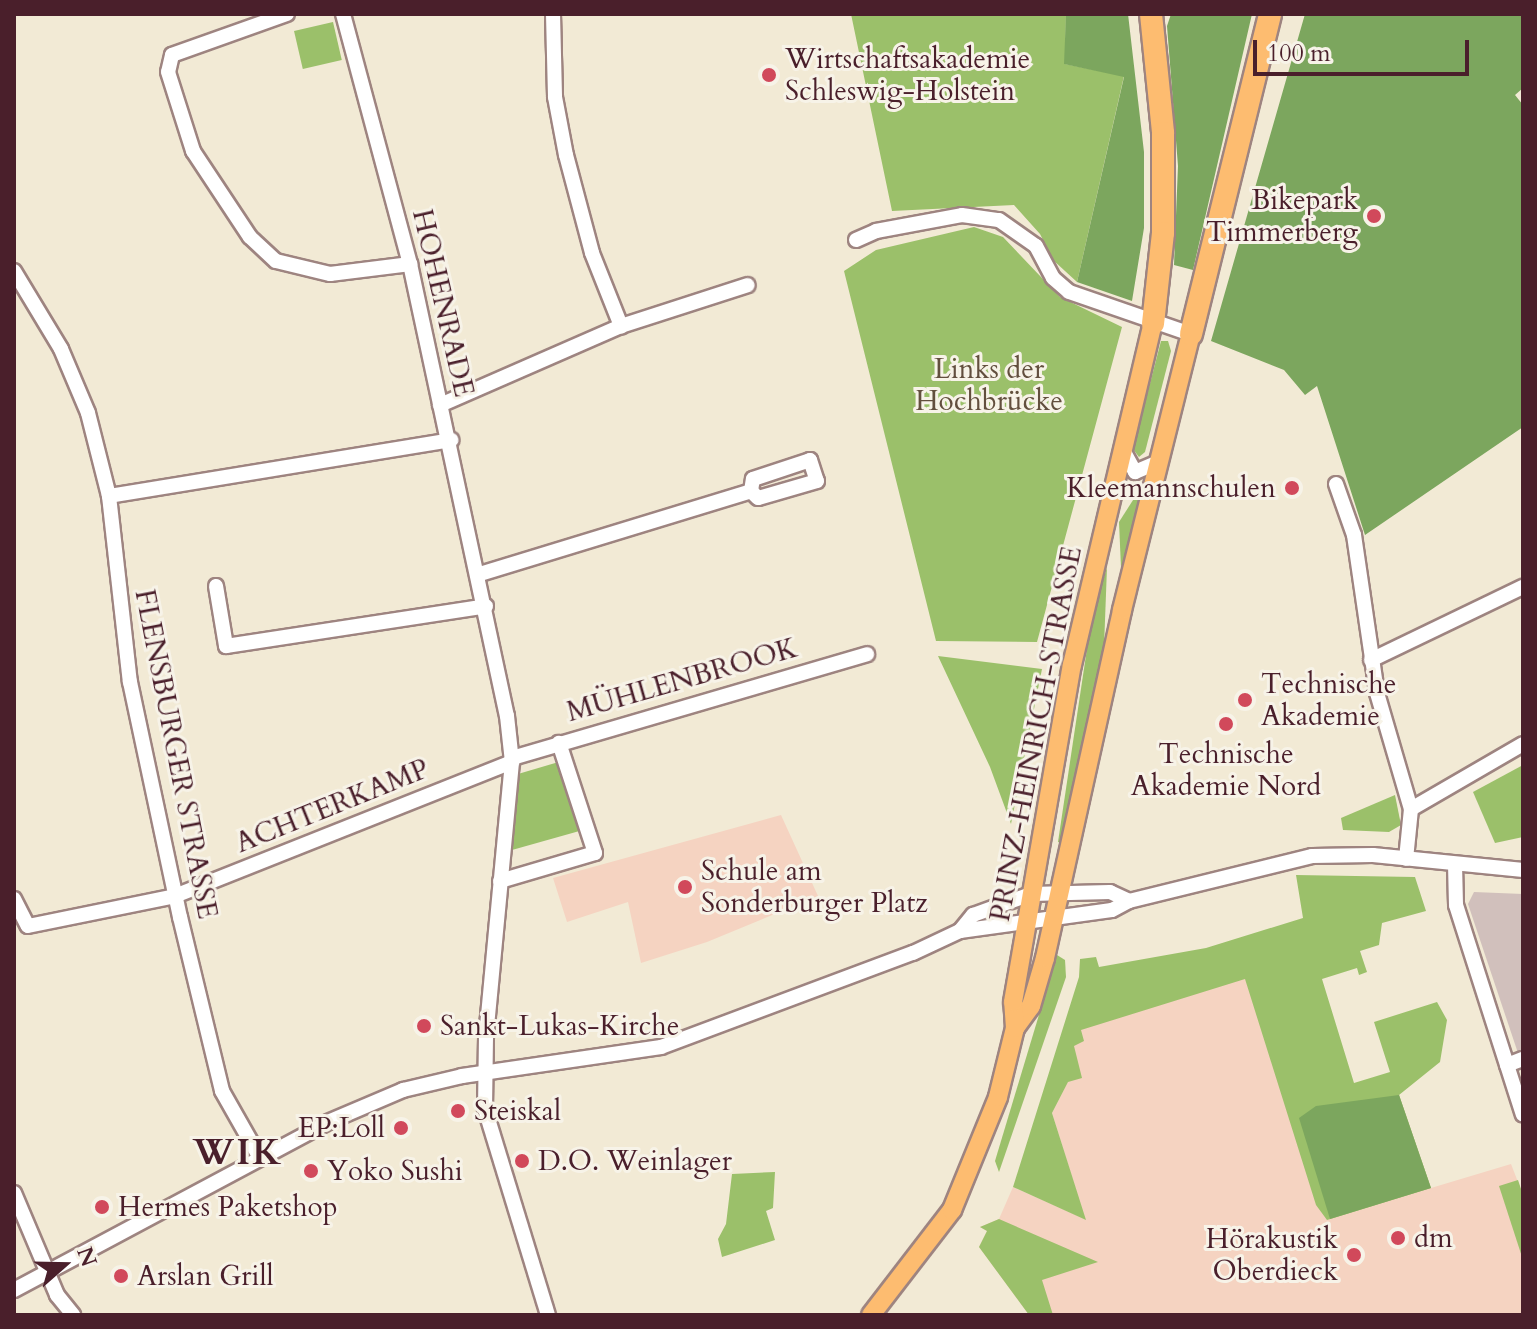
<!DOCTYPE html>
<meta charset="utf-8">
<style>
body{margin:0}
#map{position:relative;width:1537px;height:1329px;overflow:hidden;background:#f2ead5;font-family:Cardo,serif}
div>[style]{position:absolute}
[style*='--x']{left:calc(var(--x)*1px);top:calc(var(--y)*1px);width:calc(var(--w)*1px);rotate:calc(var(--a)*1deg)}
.built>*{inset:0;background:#f5d3c1}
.industrial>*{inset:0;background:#d1c0bc}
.green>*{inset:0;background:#9bc06a;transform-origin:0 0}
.forest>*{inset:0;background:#7ca65e}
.roads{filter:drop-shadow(2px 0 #9e8480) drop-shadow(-2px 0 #9e8480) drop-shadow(0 2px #9e8480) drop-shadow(0 -2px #9e8480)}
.minor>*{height:14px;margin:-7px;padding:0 7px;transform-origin:7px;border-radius:7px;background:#fff}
.major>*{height:18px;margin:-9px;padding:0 9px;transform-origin:9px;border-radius:9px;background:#fdbc70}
.highway>*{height:22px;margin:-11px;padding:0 11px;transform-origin:11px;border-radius:11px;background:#fdbc70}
.dots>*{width:22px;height:22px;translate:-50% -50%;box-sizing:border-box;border:4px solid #f7f3e8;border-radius:50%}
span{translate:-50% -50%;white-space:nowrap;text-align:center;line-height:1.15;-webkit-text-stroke:6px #f7f3e8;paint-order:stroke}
.poi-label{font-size:28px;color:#4a1f2b}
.left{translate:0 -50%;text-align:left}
.right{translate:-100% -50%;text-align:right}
.street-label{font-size:28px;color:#4a1f2b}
.park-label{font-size:28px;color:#624f3e}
.district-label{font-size:36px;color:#4a1f2b;font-weight:700;letter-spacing:2px}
.frame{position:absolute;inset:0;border:16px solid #4a1f2b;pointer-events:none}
.north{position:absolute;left:24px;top:1225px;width:80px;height:80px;-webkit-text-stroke:6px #f7f3e8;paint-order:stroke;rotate:70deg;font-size:22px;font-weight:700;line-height:32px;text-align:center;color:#4a1f2b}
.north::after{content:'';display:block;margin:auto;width:28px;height:36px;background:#4a1f2b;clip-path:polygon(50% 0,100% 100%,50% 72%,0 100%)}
.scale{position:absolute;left:1253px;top:40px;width:216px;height:36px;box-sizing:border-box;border:4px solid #4a1f2b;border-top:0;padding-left:10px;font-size:24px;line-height:28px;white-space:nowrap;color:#4a1f2b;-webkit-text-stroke:6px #f7f3e8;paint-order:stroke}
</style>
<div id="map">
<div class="built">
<div style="clip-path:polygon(781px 815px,818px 896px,707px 942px,641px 963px,628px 902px,567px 922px,553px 878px)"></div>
<div style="clip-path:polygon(1259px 957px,1316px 1105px,1399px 1095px,1431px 1188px,1511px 1164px,1523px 1195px,1523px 1315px,1029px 1315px,979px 1247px,987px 1231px,980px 1227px,999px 1219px,1013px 1187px,1085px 1219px,1052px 1113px,1068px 1081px,1072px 1020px)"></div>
</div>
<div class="industrial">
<div style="clip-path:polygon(1474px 892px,1523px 894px,1523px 1068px,1468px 904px)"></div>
</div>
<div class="green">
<div style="clip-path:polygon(851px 14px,1066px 14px,1065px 64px,1124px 76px,1077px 282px,1053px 260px,1040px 234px,1014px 205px,892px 211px)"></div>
<div style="left:333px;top:22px;width:39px;height:40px;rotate:77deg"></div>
<div style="clip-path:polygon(974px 227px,1003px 237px,1060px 297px,1122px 327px,1037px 642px,936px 641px,844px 271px,876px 250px)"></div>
<div style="clip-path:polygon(1161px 341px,1168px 341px,1171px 351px,1145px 452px,1139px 457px,1133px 449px)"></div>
<div style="clip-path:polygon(1142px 486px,1144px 488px,1121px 568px,1119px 522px)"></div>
<div style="clip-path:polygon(1107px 567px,1104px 647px,1062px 843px,1058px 842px,1091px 622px)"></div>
<div style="clip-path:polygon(938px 656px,1042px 669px,1011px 824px,990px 767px)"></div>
<div style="clip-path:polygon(562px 761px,583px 830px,512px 850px,518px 774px)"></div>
<div style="clip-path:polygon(1523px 765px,1523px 837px,1495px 843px,1473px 792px)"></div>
<div style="clip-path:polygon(1395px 795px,1401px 825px,1389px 832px,1343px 830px,1341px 818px)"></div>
<div style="clip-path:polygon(1296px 875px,1415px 877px,1426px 911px,1382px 923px,1379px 945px,1360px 951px,1367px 972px,1359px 975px,1357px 968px,1322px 979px,1354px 1083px,1390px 1072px,1374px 1022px,1437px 1002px,1447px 1020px,1440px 1062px,1399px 1095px,1431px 1188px,1327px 1220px,1316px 1205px,1245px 979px,1081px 1030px,1084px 1041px,1074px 1046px,1082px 1078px,1068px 1082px,1052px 1113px,1086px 1220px,1013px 1187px,1079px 977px,1080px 959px,1096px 957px,1099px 967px,1206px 948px,1303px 918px)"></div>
<div style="clip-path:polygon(1057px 955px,1065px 960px,1066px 977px,999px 1172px,995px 1161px)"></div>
<div style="clip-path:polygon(775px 1172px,773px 1208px,766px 1211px,775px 1240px,722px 1257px,718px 1239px,726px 1224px,732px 1174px)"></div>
<div style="clip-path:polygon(1518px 1180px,1523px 1195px,1523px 1260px,1499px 1186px)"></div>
<div style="clip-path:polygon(999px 1219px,1098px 1262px,1042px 1280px,1053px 1315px,1029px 1315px,979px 1247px,987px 1231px,980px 1227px)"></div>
</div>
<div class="forest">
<div style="clip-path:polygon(1066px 14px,1128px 14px,1144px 152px,1144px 228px,1132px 301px,1077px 282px,1124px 77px,1064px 64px)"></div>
<div style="clip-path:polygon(1171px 14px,1252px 14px,1193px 270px,1174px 265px,1178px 166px,1167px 26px)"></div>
<div style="clip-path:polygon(1305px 14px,1523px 14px,1523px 88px,1515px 95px,1523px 105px,1523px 427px,1365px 535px,1317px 386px,1305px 395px,1284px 370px,1211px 341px)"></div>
<div style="clip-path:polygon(1399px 1095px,1431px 1188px,1330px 1219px,1299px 1118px,1316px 1106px)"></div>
</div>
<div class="roads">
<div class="minor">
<div style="--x:287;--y:14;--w:122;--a:160.4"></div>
<div style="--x:172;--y:55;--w:17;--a:103"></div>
<div style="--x:168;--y:72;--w:83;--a:72.4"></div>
<div style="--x:193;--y:151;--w:103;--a:56.5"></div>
<div style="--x:250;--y:237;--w:35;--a:43"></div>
<div style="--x:276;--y:261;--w:56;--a:13.5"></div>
<div style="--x:330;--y:274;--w:81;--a:-7.1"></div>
<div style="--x:343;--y:14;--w:259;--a:75"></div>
<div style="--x:410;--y:264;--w:462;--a:77.9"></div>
<div style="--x:507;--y:716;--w:46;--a:83.8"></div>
<div style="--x:512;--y:762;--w:276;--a:95.4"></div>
<div style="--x:486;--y:1037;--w:72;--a:90.8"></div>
<div style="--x:485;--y:1109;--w:215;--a:73"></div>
<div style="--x:553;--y:14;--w:83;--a:88.6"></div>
<div style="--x:555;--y:97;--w:59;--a:79.3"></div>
<div style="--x:566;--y:155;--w:101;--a:75.1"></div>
<div style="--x:592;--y:253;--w:79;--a:68.3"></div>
<div style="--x:856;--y:240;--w:22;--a:-24"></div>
<div style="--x:876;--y:231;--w:87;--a:-10.5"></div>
<div style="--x:962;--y:215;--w:37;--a:8"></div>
<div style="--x:999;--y:220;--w:45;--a:35.1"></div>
<div style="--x:1036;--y:246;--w:36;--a:62"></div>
<div style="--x:1053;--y:278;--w:21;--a:41"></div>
<div style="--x:1069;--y:292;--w:129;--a:19"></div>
<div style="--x:14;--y:271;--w:91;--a:58.9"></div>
<div style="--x:61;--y:349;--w:69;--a:67.1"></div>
<div style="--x:88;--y:413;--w:86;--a:75.8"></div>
<div style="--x:109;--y:496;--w:187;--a:83.6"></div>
<div style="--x:130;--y:682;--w:240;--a:78"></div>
<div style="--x:180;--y:917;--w:179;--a:76.4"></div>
<div style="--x:222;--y:1091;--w:77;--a:60.4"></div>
<div style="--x:440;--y:405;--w:197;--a:-23.6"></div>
<div style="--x:621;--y:326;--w:133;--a:-17.9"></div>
<div style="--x:1124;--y:452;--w:23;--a:61"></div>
<div style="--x:1135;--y:472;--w:25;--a:-23"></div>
<div style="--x:810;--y:460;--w:22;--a:72"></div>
<div style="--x:817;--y:481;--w:61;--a:163.9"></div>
<div style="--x:758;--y:498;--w:10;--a:-135"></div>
<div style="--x:751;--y:491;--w:12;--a:-81"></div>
<div style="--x:753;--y:479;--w:60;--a:-18.4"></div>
<div style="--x:1336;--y:484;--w:54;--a:70.6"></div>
<div style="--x:1354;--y:535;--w:160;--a:81.7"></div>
<div style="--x:1377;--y:693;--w:121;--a:73.7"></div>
<div style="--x:1411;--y:809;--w:50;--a:95.7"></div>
<div style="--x:109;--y:496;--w:347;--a:-9.3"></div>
<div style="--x:480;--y:574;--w:283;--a:-17"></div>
<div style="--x:216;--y:586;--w:61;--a:80.5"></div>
<div style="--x:226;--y:646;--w:263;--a:-8.7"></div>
<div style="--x:1371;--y:660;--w:169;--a:-25.7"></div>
<div style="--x:512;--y:758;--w:370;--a:-16.3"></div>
<div style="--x:1411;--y:809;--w:129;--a:-30.1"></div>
<div style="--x:1455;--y:864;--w:41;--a:88.6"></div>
<div style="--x:1456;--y:905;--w:220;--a:72.3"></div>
<div style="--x:500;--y:881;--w:99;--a:-16.4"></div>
<div style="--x:595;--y:853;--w:116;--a:-108.1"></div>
<div style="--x:14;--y:899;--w:30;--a:63"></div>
<div style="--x:28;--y:926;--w:150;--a:-11.5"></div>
<div style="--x:175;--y:896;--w:363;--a:-21.7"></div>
<div style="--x:960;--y:931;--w:153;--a:-7.9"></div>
<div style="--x:1112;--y:910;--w:19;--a:-28"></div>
<div style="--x:1129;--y:901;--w:188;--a:-13.8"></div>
<div style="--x:1312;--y:856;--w:61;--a:-0.9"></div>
<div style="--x:1373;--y:855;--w:151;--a:5.7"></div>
<div style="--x:1507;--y:1065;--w:17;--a:-21"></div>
<div style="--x:14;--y:1193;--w:111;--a:67.1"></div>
<div style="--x:57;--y:1295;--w:26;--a:51"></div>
<div style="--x:14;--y:1290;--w:356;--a:-28.1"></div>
<div style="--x:328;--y:1122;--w:82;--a:-23.1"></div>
<div style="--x:403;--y:1090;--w:61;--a:-13.3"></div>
<div style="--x:462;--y:1076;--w:201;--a:-8.3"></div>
<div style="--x:661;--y:1047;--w:269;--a:-20.5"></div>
<div style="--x:913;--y:953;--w:52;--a:-25.1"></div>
<div style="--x:960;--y:931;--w:21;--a:-51"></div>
<div style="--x:973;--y:915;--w:62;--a:-19.9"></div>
<div style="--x:1031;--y:894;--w:79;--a:-1.5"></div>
<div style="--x:1110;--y:892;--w:21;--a:25"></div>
</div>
<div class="major">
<div style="--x:1015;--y:1028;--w:27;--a:-54"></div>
<div style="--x:1031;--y:1006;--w:50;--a:-73.7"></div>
<div style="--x:1045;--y:958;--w:356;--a:-77.5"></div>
<div style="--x:1122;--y:610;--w:284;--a:-76"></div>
<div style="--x:871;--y:1315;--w:133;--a:-52.4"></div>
<div style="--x:952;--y:1210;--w:122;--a:-67.8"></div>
<div style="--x:998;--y:1097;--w:71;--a:-76.2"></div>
<div style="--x:1015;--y:1028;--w:26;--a:-94"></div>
<div style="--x:1013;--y:1002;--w:342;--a:-80.1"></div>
<div style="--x:1072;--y:665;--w:351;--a:-76.7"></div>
</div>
<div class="highway">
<div style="--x:1151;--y:14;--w:120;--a:84.2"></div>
<div style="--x:1163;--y:133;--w:100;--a:90"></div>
<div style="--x:1163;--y:233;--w:91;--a:96.3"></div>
<div style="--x:1191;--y:334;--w:330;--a:-76.1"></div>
</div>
</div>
<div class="dots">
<div style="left:769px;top:75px;background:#d1495b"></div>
<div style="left:1374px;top:216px;background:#d1495b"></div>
<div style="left:1292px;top:488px;background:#d1495b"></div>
<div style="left:1245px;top:700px;background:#d1495b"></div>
<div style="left:1226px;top:724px;background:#d1495b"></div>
<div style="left:685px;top:887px;background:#d1495b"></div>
<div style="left:424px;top:1026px;background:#d1495b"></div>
<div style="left:458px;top:1111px;background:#d1495b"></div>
<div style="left:401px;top:1128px;background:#d1495b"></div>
<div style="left:522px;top:1161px;background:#d1495b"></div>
<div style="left:311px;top:1171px;background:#d1495b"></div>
<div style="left:102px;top:1207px;background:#d1495b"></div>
<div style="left:1398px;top:1238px;background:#d1495b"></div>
<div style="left:1354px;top:1255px;background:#d1495b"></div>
<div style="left:121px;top:1276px;background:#d1495b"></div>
</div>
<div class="poi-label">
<span class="left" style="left:785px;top:75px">Wirtschaftsakademie<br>Schleswig-Holstein</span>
<span class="right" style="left:1358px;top:216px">Bikepark<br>Timmerberg</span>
<span class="right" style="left:1276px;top:488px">Kleemannschulen</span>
<span class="left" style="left:1261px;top:700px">Technische<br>Akademie</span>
<span style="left:1226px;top:770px">Technische<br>Akademie Nord</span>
<span class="left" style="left:701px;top:887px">Schule am<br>Sonderburger Platz</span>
<span class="left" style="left:440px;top:1026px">Sankt-Lukas-Kirche</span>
<span class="left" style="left:474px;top:1111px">Steiskal</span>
<span class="right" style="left:385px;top:1128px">EP:Loll</span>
<span class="left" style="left:538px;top:1161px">D.O. Weinlager</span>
<span class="left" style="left:327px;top:1171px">Yoko Sushi</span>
<span class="left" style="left:118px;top:1207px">Hermes Paketshop</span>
<span class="left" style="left:1414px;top:1238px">dm</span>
<span class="right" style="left:1338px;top:1255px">Hörakustik<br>Oberdieck</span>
<span class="left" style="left:137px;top:1276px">Arslan Grill</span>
</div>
<div class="street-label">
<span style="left:443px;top:303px;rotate:77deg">HOHENRADE</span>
<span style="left:682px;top:680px;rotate:-16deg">MÜHLENBROOK</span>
<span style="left:1036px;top:734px;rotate:-79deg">PRINZ-HEINRICH-STRASSE</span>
<span style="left:176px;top:754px;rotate:79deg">FLENSBURGER STRASSE</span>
<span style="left:332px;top:806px;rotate:-22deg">ACHTERKAMP</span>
</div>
<div class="park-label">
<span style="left:989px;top:385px">Links der<br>Hochbrücke</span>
</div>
<div class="district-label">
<span style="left:238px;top:1153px">WIK</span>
</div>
<div class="frame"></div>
<div class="north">N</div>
<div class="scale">100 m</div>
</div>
